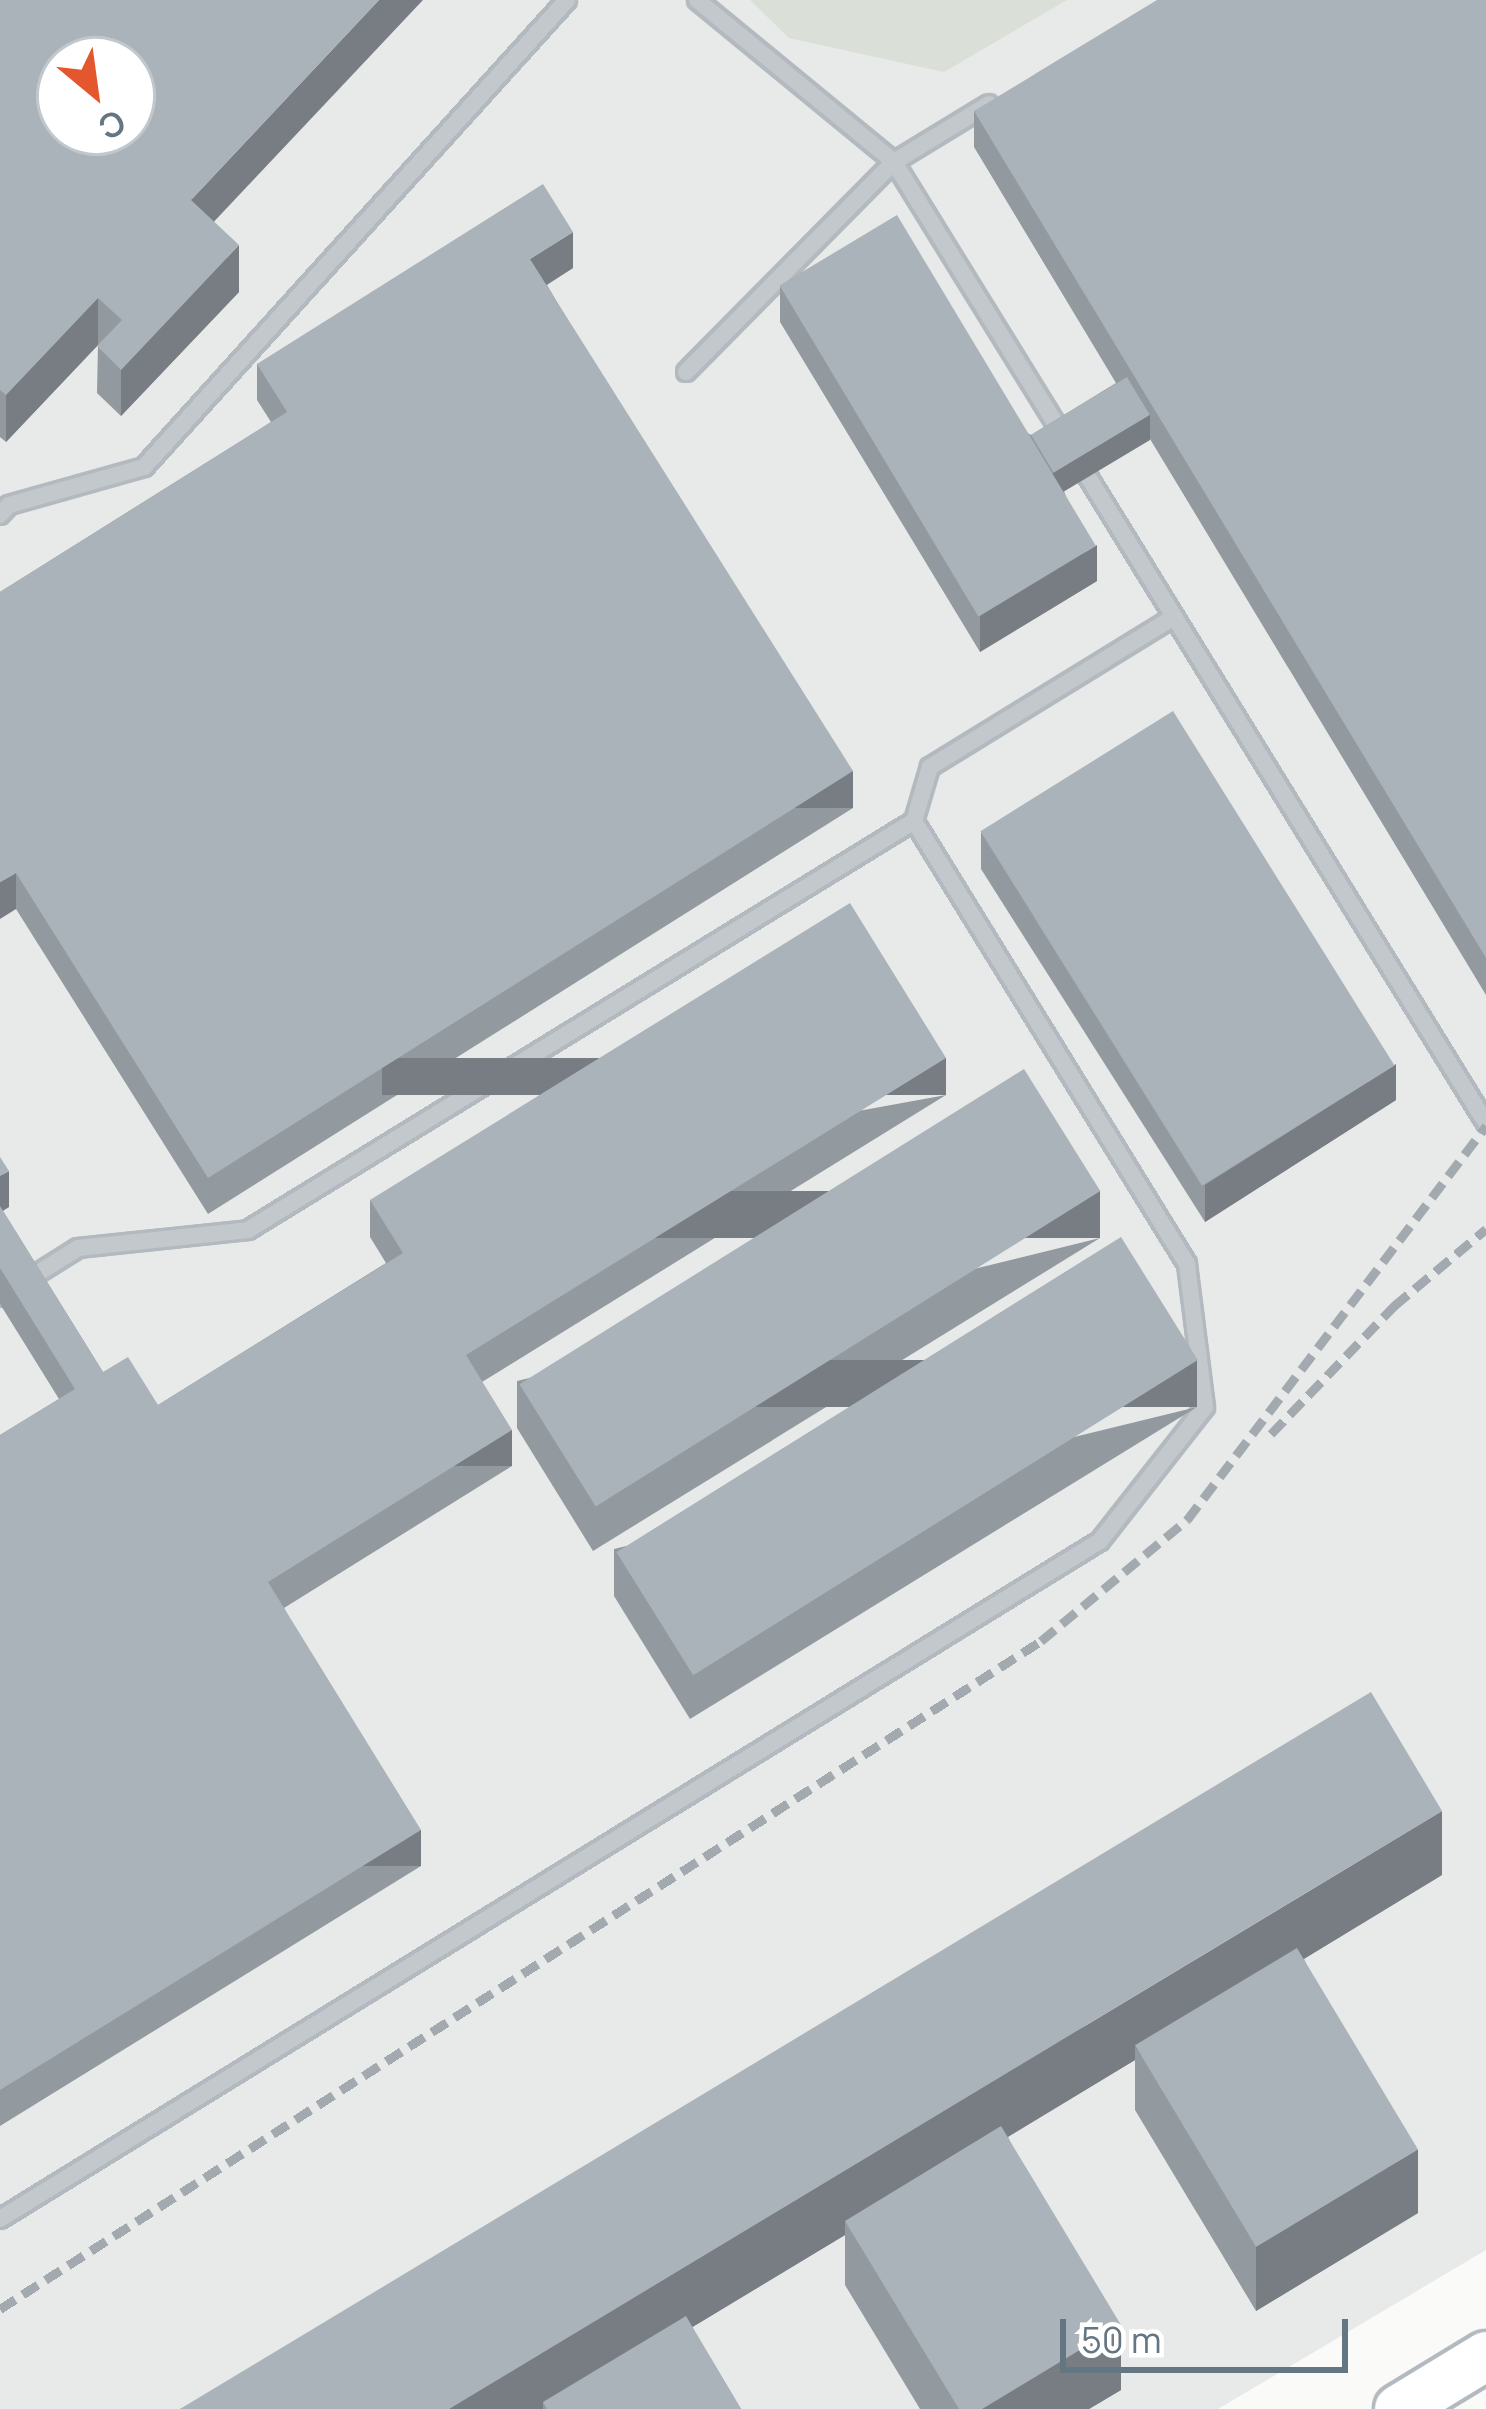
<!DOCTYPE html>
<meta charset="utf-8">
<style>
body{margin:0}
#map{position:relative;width:1486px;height:2409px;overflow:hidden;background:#fafaf8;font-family:Manrope,sans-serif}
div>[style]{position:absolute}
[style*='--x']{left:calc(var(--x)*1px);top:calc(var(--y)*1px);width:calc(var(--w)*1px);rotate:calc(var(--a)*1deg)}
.built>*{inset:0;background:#e8e9e9}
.green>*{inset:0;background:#dadfd7}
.roads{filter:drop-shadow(3px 0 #b3babf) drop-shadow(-3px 0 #b3babf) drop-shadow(0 3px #b3babf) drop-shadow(0 -3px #b3babf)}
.lane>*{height:16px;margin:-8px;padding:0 8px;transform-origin:8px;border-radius:8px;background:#c3c8cc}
.secondary>*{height:48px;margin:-24px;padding:0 24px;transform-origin:24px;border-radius:24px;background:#fff}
.rail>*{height:9px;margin-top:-4.5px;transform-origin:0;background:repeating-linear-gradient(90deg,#a2aab0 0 18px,transparent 0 27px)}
.wall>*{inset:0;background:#929a9f}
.shaded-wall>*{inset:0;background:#777d82;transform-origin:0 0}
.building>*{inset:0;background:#aab3b9;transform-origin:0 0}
span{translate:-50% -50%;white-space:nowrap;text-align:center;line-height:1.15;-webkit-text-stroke:12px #fff;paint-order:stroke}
.north{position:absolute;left:36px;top:36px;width:120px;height:120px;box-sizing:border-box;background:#fff;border:3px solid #c1c8cd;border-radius:50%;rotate:151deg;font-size:33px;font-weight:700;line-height:48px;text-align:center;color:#657683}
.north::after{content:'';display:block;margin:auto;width:42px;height:54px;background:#e4572e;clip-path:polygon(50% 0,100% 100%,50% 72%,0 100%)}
.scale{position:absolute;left:1060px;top:2319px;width:288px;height:54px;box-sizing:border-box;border:6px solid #657683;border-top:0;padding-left:15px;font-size:36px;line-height:42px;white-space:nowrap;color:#657683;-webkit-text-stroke:9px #fff;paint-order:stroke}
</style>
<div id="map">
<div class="built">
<div style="clip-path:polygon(evenodd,0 0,1486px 0,1486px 2250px,1218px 2409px,0 2409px,0 0,60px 60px,132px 60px,132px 132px,60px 132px,60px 60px)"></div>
</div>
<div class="green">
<div style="clip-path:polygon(750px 0,1067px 0,944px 72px,789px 38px)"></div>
</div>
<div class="roads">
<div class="lane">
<div style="--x:697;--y:0;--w:255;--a:39.4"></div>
<div style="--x:894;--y:162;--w:323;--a:58.3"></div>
<div style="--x:686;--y:372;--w:296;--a:-45.3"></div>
<div style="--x:894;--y:162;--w:111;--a:-31.4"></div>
<div style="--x:1077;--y:459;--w:780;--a:58.37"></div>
<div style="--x:0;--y:515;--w:13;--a:-48"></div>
<div style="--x:9;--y:505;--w:140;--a:-15.7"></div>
<div style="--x:144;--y:467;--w:630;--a:-47.83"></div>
<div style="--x:0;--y:1297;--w:92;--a:-32.1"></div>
<div style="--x:78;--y:1248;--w:171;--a:-6"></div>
<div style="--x:248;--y:1230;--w:782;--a:-31.55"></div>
<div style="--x:0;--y:2219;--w:1292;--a:-31.65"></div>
<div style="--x:1100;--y:1541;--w:170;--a:-51.9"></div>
<div style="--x:1205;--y:1407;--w:144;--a:-97.2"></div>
<div style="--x:1187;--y:1264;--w:520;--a:-121.64"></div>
<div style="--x:914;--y:821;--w:56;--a:-73.5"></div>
<div style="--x:930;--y:767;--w:286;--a:-31.6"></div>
</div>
<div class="secondary">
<div style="--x:1399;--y:2409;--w:102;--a:-31.3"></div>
</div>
</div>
<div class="rail">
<div style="--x:1271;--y:1434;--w:178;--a:-46.1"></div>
<div style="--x:1394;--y:1306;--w:120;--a:-39.9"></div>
<div style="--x:0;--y:2309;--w:1237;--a:-32.69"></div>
<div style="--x:1041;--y:1641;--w:190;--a:-39.7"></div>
<div style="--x:1187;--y:1520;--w:495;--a:-52.8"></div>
</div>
<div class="wall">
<div style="clip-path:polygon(0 0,214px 221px,239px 292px,121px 416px,97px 393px,98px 345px,6px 442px,0 437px)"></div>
<div style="clip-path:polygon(1486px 0,1486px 995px,1150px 439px,1064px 491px,1097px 581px,980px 652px,780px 322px,780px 286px,1031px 435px,1116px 383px,974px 147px,974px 111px)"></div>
<div style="clip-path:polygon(573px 268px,547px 285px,853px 808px,208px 1214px,16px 909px,0 592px,271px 422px,257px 400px,257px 364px)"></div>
<div style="clip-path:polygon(981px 832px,1396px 1100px,1205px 1222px,981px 869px)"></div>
<div style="clip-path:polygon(946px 1095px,482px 1382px,512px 1466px,284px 1608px,421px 1866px,0 2126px,0 1435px,59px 1399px,0 1304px,0 1157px,9px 1207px,3px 1211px,103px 1372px,158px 1405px,386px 1263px,370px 1237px,370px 1200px)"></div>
<div style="clip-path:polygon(1100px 1238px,593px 1551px,517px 1428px,517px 1381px)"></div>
<div style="clip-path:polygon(1197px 1407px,690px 1719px,614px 1596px,614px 1549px)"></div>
<div style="clip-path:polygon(1442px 1875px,1304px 1959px,1418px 2213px,1256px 2311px,1135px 2110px,1135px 2060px,1008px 2137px,1121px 2390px,1089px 2409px,920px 2409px,845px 2285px,845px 2235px,692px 2327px,741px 2409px,180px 2409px)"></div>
</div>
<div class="shaded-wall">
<div style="clip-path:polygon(379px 0,423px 0,191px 246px,191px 200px)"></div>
<div style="clip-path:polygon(573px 232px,573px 268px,530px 295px,530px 259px)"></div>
<div style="clip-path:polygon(239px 245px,239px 292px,121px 416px,121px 370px)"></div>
<div style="clip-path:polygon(98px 298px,98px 345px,6px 442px,6px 395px)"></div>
<div style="clip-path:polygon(1150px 415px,1150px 440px,1048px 501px,1048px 476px)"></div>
<div style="clip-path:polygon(1097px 545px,1097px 581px,980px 652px,980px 616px)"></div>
<div style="left:853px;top:771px;width:37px;height:763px;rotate:90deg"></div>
<div style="clip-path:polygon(16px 873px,16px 909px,0 919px,0 882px)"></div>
<div style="left:946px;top:1058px;width:37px;height:564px;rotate:90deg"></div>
<div style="clip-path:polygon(1396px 1064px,1396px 1100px,1205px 1222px,1205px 1185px)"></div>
<div style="clip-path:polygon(9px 1171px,9px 1207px,0 1212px,0 1176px)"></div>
<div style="left:1100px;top:1191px;width:47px;height:596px;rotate:90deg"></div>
<div style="left:1197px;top:1360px;width:47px;height:595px;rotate:90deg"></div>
<div style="left:512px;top:1430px;width:36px;height:287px;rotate:90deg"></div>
<div style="clip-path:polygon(1442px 1811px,1442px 1875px,1142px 2057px,1135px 2046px,1135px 2060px,852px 2231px,845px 2221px,845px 2235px,557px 2409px,543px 2402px,543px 2409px,449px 2409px)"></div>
<div style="left:421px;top:1830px;width:36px;height:495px;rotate:90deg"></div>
<div style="clip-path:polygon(1418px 2149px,1418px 2213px,1256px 2311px,1256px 2247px)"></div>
<div style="clip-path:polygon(1121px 2325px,1121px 2390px,1089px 2409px,982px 2409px)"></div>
</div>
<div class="building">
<div style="clip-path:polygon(evenodd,0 0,379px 0,191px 200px,239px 245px,121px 370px,97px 346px,122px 320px,98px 298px,6px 395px,0 390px,0 0,60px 60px,132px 60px,132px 132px,60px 132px,60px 60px)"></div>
<div style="clip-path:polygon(1157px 0,1486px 0,1486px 958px,974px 111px)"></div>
<div style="clip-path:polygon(543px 184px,573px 232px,530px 259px,853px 771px,208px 1178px,16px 873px,0 882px,0 592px,287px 412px,257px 364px)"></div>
<div style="left:897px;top:215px;width:386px;height:137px;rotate:59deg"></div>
<div style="left:1127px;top:377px;width:44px;height:112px;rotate:59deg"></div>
<div style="left:1173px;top:711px;width:418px;height:227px;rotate:58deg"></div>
<div style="clip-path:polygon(850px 903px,946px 1058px,466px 1355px,512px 1430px,268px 1582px,421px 1830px,0 2090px,0 1435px,75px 1389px,0 1268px,0 1206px,103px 1372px,128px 1357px,158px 1405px,403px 1253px,370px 1200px)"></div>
<div style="left:1024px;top:1069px;width:144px;height:595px;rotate:58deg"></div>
<div style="clip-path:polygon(0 1157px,9px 1171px,0 1176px)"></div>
<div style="left:1121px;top:1237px;width:145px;height:595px;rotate:58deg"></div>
<div style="clip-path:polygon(1371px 1692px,1442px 1811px,449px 2409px,180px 2409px)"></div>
<div style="left:1297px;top:1948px;width:235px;height:189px;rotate:59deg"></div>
<div style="clip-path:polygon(1001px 2126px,1121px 2325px,982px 2409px,959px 2409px,845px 2221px)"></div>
<div style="clip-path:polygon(686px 2316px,741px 2409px,547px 2409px,543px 2402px)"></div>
</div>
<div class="north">С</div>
<div class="scale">50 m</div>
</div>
